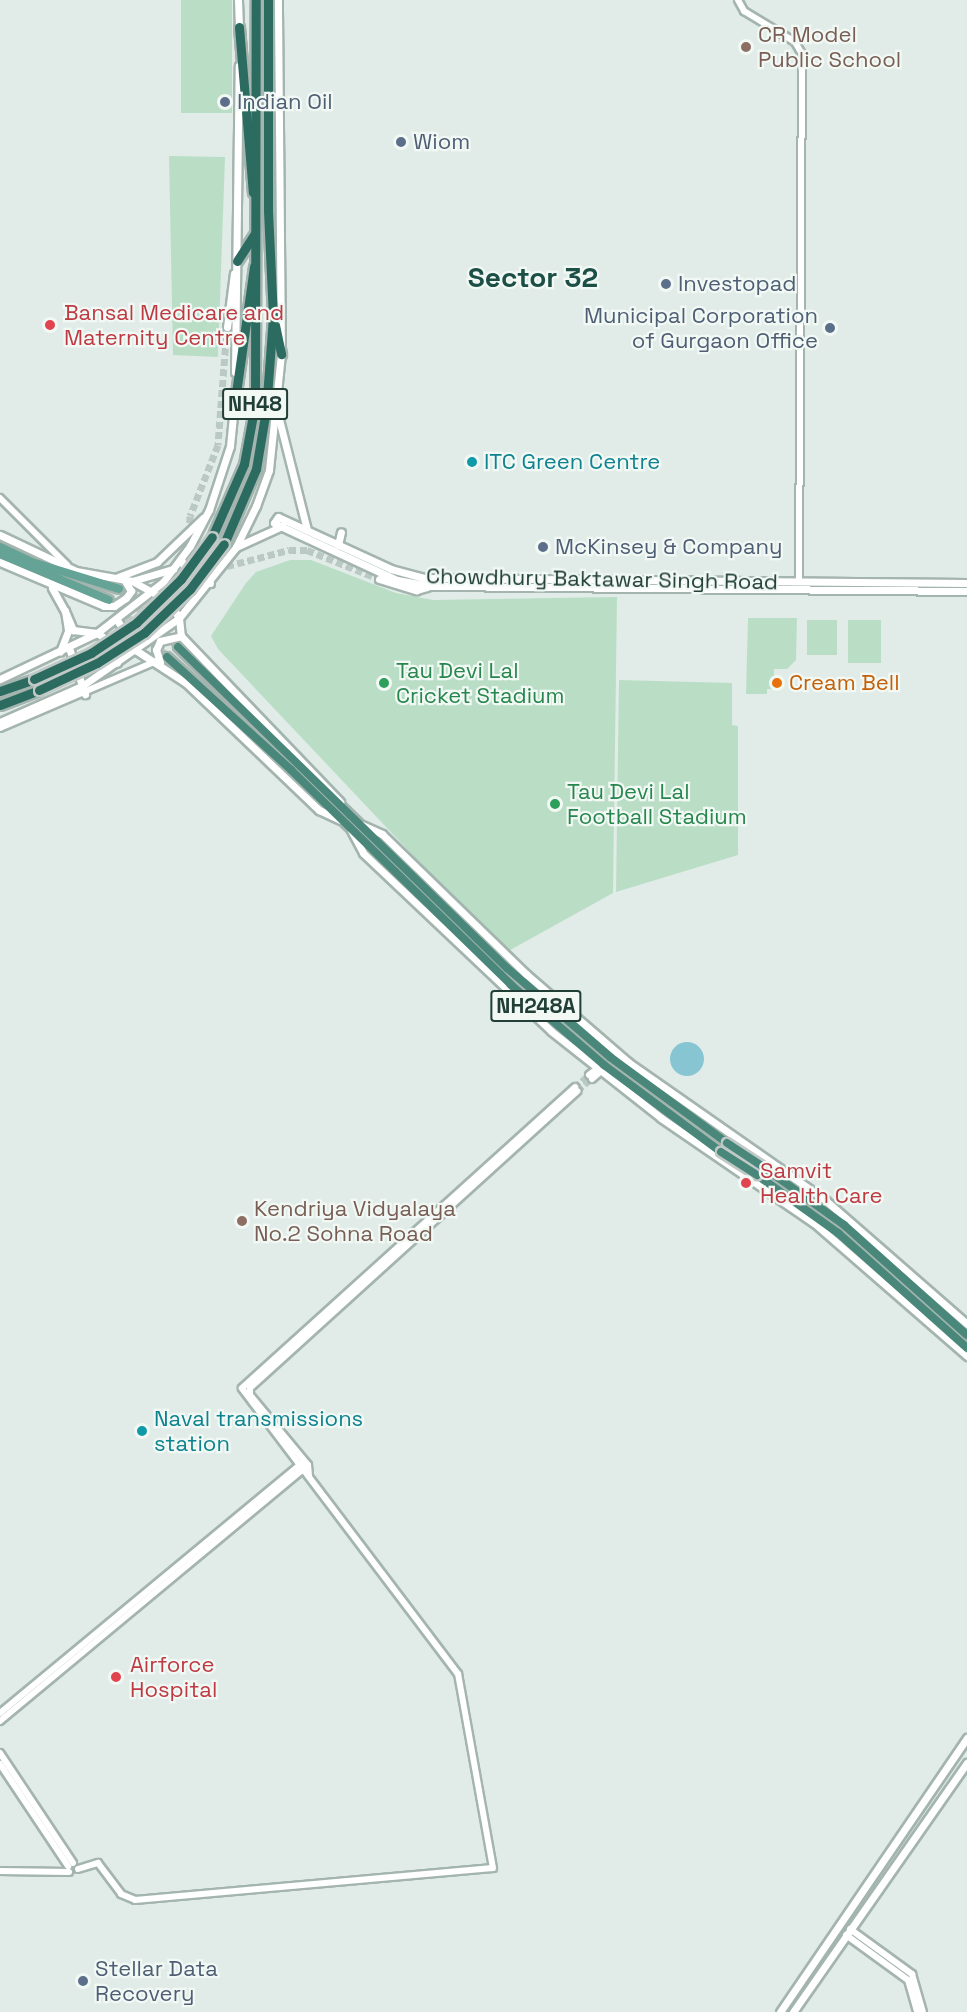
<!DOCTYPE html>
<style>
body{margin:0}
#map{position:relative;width:967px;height:2012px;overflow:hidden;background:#e1ece8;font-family:"Space Grotesk",sans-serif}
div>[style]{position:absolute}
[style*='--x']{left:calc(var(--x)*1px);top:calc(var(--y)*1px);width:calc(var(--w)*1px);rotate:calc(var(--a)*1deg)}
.green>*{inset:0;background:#b9dec5;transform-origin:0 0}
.water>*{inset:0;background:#87c5d3}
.round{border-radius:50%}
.tertiary-tunnel>*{height:6px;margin-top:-3px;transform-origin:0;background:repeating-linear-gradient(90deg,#bbc9c5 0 6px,transparent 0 9px)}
.secondary-tunnel>*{height:7px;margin-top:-3.5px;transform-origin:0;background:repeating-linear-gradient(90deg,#bbc9c5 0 7px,transparent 0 10.5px)}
.primary-tunnel>*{height:8px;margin-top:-4px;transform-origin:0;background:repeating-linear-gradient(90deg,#bbc9c5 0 8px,transparent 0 12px)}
.roads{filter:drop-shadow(2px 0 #a4b4af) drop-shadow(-2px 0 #a4b4af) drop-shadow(0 2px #a4b4af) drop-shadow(0 -2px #a4b4af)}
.tertiary>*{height:6px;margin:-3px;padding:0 3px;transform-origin:3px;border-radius:3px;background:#fff}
.secondary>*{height:7px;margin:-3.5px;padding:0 3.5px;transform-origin:3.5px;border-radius:3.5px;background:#fff}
.primary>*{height:8px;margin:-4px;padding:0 4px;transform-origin:4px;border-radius:4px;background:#64a395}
.trunk>*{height:8px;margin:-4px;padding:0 4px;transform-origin:4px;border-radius:4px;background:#48877a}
.motorway>*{height:9px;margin:-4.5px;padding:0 4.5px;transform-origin:4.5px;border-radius:4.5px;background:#2c6b60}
.bridges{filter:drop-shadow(2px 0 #c1c9c7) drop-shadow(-2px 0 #c1c9c7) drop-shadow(0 2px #c1c9c7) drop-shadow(0 -2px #c1c9c7)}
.trunk-bridge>*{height:8px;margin:-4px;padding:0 4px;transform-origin:4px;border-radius:4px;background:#48877a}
.motorway-bridge>*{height:9px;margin:-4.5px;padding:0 4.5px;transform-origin:4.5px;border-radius:4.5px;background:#2c6b60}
.dots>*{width:16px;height:16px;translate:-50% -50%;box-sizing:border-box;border:3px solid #f2f9f5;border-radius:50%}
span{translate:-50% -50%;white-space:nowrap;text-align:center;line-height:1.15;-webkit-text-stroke:4.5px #f2f9f5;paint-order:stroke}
.shield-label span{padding:2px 4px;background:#f2f9f5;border:2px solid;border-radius:4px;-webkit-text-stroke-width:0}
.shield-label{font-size:21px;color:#213e37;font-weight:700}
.education-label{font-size:22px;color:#785e54}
.left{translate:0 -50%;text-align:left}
.service-label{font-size:22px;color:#4e5e75}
.right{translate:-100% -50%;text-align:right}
.health-label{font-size:22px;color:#be3a42}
.culture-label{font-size:22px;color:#0d838f}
.street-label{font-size:22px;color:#213e37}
.leisure-label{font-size:22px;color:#27864d}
.food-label{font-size:22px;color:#c56008}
.district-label{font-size:28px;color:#1c5046;font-weight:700}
</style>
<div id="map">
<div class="green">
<div style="left:181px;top:0;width:51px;height:113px"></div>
<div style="clip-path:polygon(169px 156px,225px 157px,218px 357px,173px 355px)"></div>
<div style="clip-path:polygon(290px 560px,311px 560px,396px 593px,433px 600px,617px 597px,613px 893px,505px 953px,218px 649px,211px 636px,246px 583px,256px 572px)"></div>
<div style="clip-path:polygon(748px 618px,797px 618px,796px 660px,787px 669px,774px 669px,774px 689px,767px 689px,767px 694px,746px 694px)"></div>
<div style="left:807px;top:620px;width:30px;height:35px"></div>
<div style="left:848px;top:620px;width:33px;height:43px"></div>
<div style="clip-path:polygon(619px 680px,732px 683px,732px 725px,738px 726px,738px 855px,616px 892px)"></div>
</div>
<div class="water">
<div class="round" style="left:670px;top:1042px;width:34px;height:34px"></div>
</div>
<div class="tertiary-tunnel">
<div style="--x:575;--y:1087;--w:18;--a:-41"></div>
<div style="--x:578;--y:1091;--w:18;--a:-41"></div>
</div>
<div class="secondary-tunnel">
<div style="--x:227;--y:327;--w:118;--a:94.4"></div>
<div style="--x:218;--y:445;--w:76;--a:111.5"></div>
<div style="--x:190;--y:516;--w:25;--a:92"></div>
<div style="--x:189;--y:541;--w:12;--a:66"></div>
<div style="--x:194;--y:552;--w:16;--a:38"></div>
<div style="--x:207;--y:562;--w:20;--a:11"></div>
<div style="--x:227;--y:566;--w:64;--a:-14.5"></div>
<div style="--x:289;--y:550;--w:18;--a:0"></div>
<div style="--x:307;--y:550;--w:78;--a:21.9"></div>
</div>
<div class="primary-tunnel">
<div style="--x:119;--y:589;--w:83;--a:44.5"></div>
<div style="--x:111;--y:601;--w:79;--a:45"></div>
</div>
<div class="roads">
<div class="tertiary">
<div style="--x:738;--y:0;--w:13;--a:61"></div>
<div style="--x:744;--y:11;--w:60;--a:31.3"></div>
<div style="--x:795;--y:42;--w:14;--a:60"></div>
<div style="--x:802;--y:54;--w:528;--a:90.33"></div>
<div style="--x:0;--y:498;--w:95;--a:45"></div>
<div style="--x:0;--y:728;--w:170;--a:-23.2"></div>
<div style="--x:589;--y:1075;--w:10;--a:-37"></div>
<div style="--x:592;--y:1079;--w:11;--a:-41"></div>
<div style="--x:309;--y:1476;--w:11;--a:-95"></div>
<div style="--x:308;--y:1465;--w:91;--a:-129.6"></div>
<div style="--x:250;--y:1395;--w:7;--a:-90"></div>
<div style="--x:250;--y:1388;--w:442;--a:-42.2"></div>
<div style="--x:0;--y:1713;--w:392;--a:-39.6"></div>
<div style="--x:0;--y:1721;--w:396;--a:-39.7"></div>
<div style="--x:0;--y:1753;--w:132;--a:56.4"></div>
<div style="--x:0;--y:1764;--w:123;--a:56.3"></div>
<div style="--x:78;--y:1869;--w:21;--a:-17"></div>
<div style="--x:98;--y:1863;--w:39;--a:53"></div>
<div style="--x:121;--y:1894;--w:15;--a:23"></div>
<div style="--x:135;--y:1900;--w:359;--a:-5.1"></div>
<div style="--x:493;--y:1868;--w:197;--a:-100.2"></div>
<div style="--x:458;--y:1674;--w:358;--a:-127.1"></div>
<div style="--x:242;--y:1388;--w:449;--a:-42.1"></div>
<div style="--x:0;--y:1871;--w:69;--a:0.8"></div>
<div style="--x:850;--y:1929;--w:77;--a:36"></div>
<div style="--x:912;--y:1974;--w:40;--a:74"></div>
<div style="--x:846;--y:1935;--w:77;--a:36"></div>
<div style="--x:908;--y:1980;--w:33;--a:74"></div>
</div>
<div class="secondary">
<div style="--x:238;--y:0;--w:30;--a:88"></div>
<div style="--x:227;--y:327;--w:54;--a:-82.6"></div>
<div style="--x:235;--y:372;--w:306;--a:-89.3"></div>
<div style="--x:279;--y:419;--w:114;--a:75.8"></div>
<div style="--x:0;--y:535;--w:84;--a:25.3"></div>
<div style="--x:76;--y:571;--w:57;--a:10.1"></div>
<div style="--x:132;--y:581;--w:43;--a:28.9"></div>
<div style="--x:170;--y:602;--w:18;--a:61"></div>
<div style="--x:179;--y:618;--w:18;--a:84"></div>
<div style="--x:181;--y:636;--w:230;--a:46.2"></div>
<div style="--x:338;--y:545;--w:13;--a:-77"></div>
<div style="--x:236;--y:547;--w:51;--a:-24.5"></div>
<div style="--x:181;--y:559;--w:24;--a:68"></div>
<div style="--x:190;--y:581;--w:20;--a:6"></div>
<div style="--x:0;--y:562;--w:113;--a:22.9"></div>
<div style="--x:104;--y:606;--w:10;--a:0"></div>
<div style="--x:114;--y:606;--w:14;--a:-34"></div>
<div style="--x:126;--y:598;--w:9;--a:-54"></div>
<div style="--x:131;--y:591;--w:12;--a:-121"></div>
<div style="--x:118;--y:577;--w:42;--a:-21"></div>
<div style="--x:157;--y:562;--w:64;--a:-43.7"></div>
<div style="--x:379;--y:579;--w:39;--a:17"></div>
<div style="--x:416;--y:590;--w:11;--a:-15"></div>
<div style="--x:132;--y:581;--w:43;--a:-16.3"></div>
<div style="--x:967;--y:583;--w:543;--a:-179.47"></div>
<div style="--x:424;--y:578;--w:34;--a:-165"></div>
<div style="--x:391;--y:569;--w:124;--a:-155.3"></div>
<div style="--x:278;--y:517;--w:7;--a:124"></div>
<div style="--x:274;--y:523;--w:136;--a:24.9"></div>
<div style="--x:397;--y:580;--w:34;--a:10"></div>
<div style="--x:430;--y:586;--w:537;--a:0.53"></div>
<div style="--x:52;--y:588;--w:26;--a:61"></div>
<div style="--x:65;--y:611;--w:20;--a:81"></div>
<div style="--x:68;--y:631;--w:22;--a:111"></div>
<div style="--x:65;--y:611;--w:21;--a:67"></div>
<div style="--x:73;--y:630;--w:24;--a:7"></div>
<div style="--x:97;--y:633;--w:14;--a:34"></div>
<div style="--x:109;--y:641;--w:23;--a:70"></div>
<div style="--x:117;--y:620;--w:37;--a:57"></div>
<div style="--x:137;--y:651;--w:59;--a:33.1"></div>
<div style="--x:186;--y:683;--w:184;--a:43.7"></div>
<div style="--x:319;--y:810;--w:23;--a:25"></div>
<div style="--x:69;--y:648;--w:49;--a:70.8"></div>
<div style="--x:160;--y:662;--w:13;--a:-108"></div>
<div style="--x:156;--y:650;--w:10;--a:-66"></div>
<div style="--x:160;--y:641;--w:22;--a:-13"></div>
<div style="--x:0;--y:679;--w:107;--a:-25.4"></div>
<div style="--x:97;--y:633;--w:83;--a:-37.7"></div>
<div style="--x:163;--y:582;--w:45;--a:-53.1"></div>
<div style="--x:190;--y:546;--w:41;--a:-62.2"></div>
<div style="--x:209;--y:510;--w:67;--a:-71.8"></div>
<div style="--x:230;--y:446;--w:50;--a:-84.3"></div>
<div style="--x:0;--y:722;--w:90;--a:-23.7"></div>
<div style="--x:82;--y:686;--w:118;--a:-35"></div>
<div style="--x:179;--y:618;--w:91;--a:-51.2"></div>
<div style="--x:236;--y:547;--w:46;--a:-64"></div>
<div style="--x:256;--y:506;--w:38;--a:-70"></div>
<div style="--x:269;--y:470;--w:117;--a:-84.1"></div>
<div style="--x:281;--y:354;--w:354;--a:-90.5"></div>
<div style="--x:362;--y:825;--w:22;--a:24"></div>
<div style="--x:382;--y:834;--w:201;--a:44.2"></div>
<div style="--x:526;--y:974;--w:135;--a:40.8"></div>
<div style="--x:628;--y:1062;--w:241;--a:35"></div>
<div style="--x:825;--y:1200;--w:189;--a:41.1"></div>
<div style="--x:351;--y:830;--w:26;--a:62"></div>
<div style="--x:363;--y:853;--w:259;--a:43.4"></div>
<div style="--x:551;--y:1031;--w:140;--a:38.3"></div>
<div style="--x:661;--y:1118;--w:186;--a:34.5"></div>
<div style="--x:814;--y:1223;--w:203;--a:41"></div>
<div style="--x:780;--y:2012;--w:332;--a:-55.7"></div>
<div style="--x:793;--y:2012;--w:304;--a:-55.1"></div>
</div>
<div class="primary">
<div style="--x:0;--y:547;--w:35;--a:25"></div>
<div style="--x:32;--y:562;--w:91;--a:17.2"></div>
<div style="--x:0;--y:554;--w:118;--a:22.9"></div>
</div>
<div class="trunk">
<div style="--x:178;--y:647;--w:460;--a:44.3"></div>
<div style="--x:507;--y:968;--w:136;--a:40.8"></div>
<div style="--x:610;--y:1057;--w:145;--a:36.3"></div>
<div style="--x:167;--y:657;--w:168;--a:42.3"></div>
<div style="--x:291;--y:770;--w:308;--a:44.3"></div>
<div style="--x:511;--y:985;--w:123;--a:40.7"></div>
<div style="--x:604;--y:1065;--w:146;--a:36.6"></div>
<div style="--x:762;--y:1166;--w:101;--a:35.7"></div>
<div style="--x:844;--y:1225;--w:165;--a:41.8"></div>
<div style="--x:757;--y:1175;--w:100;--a:35.6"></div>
<div style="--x:838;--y:1233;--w:173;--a:41.7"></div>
</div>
<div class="motorway">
<div style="--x:239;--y:27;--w:166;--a:85.2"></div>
<div style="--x:237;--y:261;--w:31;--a:-57"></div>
<div style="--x:275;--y:325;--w:30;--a:78"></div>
<div style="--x:235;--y:400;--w:135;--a:-81.9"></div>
<div style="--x:212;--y:537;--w:80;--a:-66.3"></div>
<div style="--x:244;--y:464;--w:61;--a:-79.6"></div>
<div style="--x:255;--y:404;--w:404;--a:-89.9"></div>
<div style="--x:224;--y:544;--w:82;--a:-66.9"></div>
<div style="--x:256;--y:469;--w:60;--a:-80.4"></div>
<div style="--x:266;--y:410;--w:93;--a:-85.7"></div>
<div style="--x:273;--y:317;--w:108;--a:-92.7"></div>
<div style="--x:268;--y:209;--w:209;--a:-90"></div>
<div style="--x:0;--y:691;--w:36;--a:-19"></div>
<div style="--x:0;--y:705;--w:42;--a:-21"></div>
</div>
</div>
<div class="bridges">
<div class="trunk-bridge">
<div style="--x:727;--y:1143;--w:42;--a:33.3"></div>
<div style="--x:721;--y:1152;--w:43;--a:32.6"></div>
</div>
<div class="motorway-bridge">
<div style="--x:34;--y:679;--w:63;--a:-24.5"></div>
<div style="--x:91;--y:653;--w:54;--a:-33.7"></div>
<div style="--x:136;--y:623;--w:63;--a:-44.4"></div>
<div style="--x:181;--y:579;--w:52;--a:-53.6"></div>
<div style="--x:39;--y:690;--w:64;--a:-25"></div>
<div style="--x:97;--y:663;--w:56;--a:-32.6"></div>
<div style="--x:144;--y:633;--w:64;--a:-43.7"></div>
<div style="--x:190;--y:589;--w:56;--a:-52.9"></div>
</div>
</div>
<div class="dots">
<div style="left:746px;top:47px;background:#8d6e63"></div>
<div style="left:225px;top:102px;background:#5c6f8a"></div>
<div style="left:401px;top:142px;background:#5c6f8a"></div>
<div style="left:666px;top:284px;background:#5c6f8a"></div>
<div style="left:50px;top:325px;background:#e0444e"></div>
<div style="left:830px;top:328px;background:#5c6f8a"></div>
<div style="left:472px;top:462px;background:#0f9aa8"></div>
<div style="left:543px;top:547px;background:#5c6f8a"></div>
<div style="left:384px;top:683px;background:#2e9e5b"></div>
<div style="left:777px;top:683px;background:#e8710a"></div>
<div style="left:555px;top:804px;background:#2e9e5b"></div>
<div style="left:746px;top:1183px;background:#e0444e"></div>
<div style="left:242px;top:1221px;background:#8d6e63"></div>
<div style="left:142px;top:1431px;background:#0f9aa8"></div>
<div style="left:116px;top:1677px;background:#e0444e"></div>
<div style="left:83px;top:1981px;background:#5c6f8a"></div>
</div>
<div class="shield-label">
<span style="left:255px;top:404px">NH48</span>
<span style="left:536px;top:1006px">NH248A</span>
</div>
<div class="education-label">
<span class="left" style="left:758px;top:47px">CR Model<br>Public School</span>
<span class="left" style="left:254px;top:1221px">Kendriya Vidyalaya<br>No.2 Sohna Road</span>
</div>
<div class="service-label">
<span class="left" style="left:237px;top:102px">Indian Oil</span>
<span class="left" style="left:413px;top:142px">Wiom</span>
<span class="left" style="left:678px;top:284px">Investopad</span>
<span class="right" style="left:818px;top:328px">Municipal Corporation<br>of Gurgaon Office</span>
<span class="left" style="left:555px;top:547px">McKinsey &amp; Company</span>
<span class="left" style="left:95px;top:1981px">Stellar Data<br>Recovery</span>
</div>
<div class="health-label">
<span class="left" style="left:64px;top:325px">Bansal Medicare and<br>Maternity Centre</span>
<span class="left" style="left:760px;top:1183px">Samvit<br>Health Care</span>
<span class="left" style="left:130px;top:1677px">Airforce<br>Hospital</span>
</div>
<div class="culture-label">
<span class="left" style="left:484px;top:462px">ITC Green Centre</span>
<span class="left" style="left:154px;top:1431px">Naval transmissions<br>station</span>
</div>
<div class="street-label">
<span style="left:602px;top:579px;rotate:1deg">Chowdhury Baktawar Singh Road</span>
</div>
<div class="leisure-label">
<span class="left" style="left:396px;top:683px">Tau Devi Lal<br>Cricket Stadium</span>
<span class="left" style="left:567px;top:804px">Tau Devi Lal<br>Football Stadium</span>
</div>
<div class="food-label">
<span class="left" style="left:789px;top:683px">Cream Bell</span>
</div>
<div class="district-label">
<span style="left:533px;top:277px">Sector 32</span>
</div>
</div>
